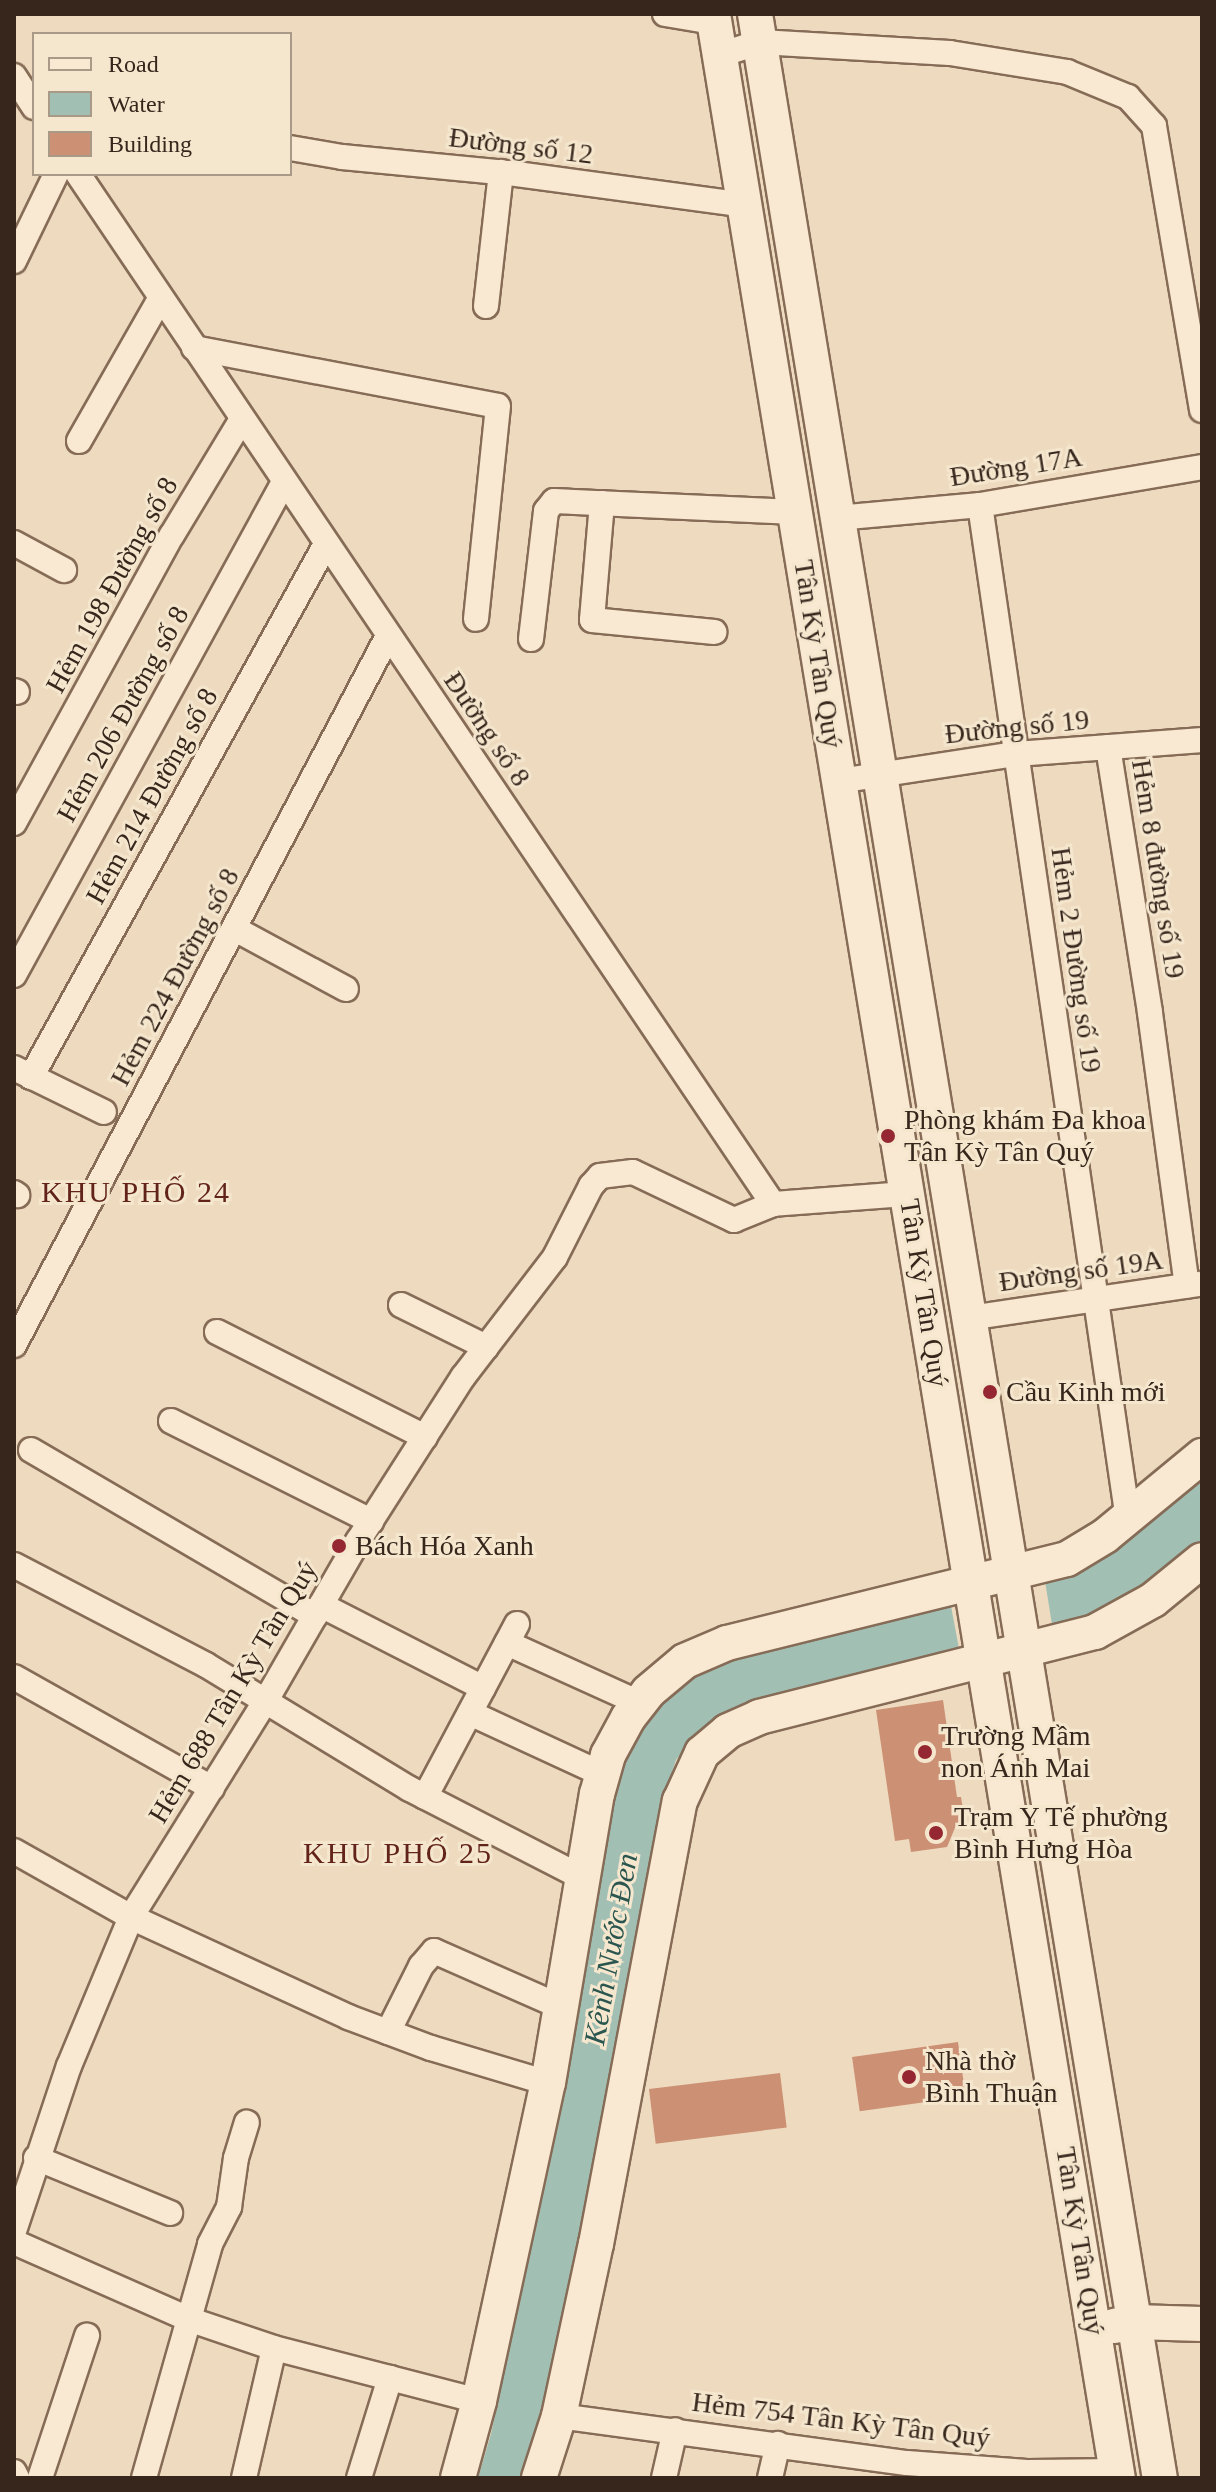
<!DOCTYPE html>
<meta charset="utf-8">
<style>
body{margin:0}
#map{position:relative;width:1216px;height:2492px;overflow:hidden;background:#eedbbf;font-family:Georgia,serif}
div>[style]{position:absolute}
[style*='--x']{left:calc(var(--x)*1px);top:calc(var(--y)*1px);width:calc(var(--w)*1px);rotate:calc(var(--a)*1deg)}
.water>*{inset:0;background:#a2bfb4}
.building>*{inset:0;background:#cc9074;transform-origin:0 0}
.roads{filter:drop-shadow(2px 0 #866c57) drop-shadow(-2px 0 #866c57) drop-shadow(0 2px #866c57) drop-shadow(0 -2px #866c57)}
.street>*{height:24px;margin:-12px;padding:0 12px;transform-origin:12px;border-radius:12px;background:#f9e9d2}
.secondary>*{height:34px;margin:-17px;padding:0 17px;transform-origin:17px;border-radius:17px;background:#f9e9d2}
.dots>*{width:22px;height:22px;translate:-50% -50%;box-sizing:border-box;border:4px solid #f5e6ce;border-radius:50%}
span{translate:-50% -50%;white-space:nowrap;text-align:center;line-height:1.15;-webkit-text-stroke:6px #f5e6ce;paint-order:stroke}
.street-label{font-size:28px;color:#36261c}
.poi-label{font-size:28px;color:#36261c}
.left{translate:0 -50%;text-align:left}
.neighbourhood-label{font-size:30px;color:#62231b;letter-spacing:2px}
.water-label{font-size:30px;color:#2b564f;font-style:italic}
.frame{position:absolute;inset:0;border:16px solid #36261c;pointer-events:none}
.legend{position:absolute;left:32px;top:32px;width:260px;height:144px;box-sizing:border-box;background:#f5e6ce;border:2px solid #a99987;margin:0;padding:10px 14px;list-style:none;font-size:24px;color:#36261c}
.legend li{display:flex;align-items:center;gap:16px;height:40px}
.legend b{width:40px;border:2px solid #a99987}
</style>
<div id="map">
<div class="water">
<div style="clip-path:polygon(1202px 1478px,1202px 1540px,1147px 1586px,1111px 1609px,1053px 1631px,1045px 1581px,1094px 1564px,1114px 1551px)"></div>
<div style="clip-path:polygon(951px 1606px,960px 1654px,737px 1707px,697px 1734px,676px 1760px,660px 1808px,617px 2070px,544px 2409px,524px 2478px,478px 2478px,491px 2434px,565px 2094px,615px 1794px,632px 1745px,655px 1710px,706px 1668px,744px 1653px)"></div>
</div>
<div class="building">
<div style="clip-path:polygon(943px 1700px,957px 1797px,961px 1797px,965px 1821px,957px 1823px,947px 1847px,911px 1852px,909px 1839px,895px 1841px,876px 1710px)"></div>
<div style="left:958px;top:2042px;width:55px;height:107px;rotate:82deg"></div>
<div style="left:780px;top:2073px;width:55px;height:132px;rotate:83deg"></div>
</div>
<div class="roads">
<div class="street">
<div style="--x:665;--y:14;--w:50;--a:9.3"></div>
<div style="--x:720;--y:55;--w:42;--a:-18"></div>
<div style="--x:760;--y:42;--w:190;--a:3.3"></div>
<div style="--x:950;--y:53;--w:119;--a:9.2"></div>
<div style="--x:1067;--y:72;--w:66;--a:22.3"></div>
<div style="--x:1128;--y:97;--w:39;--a:48"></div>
<div style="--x:1154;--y:126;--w:288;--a:80.4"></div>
<div style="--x:14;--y:76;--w:37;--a:57"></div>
<div style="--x:290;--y:148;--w:53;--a:9.8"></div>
<div style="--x:342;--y:157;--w:168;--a:5.5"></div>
<div style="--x:509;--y:173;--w:238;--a:7.7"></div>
<div style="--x:78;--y:174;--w:1243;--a:55.99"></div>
<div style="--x:773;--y:1204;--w:134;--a:-4.3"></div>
<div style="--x:14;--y:261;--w:97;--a:-64.2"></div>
<div style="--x:486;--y:306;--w:135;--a:-83.6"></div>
<div style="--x:194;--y:348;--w:309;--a:10.8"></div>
<div style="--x:498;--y:406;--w:214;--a:95.9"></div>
<div style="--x:79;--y:441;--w:163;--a:-60.3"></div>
<div style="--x:602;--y:503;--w:117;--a:94.9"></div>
<div style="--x:592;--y:620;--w:123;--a:5.6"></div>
<div style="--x:980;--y:505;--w:1025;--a:81.7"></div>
<div style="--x:837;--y:518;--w:144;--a:-5.2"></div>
<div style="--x:980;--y:505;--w:225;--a:-9.7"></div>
<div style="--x:14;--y:543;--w:57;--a:28.4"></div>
<div style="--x:531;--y:639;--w:129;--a:-83.3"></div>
<div style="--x:546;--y:511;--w:13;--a:-51"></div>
<div style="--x:554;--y:501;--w:241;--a:2.6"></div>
<div style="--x:14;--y:691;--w:3;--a:18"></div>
<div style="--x:1108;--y:747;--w:269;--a:81"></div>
<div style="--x:1150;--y:1013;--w:275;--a:82.3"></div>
<div style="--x:839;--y:781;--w:179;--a:-8.7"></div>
<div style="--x:1016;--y:754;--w:187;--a:-4.3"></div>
<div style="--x:14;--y:823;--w:328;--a:-61.3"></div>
<div style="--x:172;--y:535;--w:135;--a:-58.9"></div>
<div style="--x:235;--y:929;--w:126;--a:28.4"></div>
<div style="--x:14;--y:975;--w:562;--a:-61.29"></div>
<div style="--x:14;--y:1068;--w:100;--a:26.1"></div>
<div style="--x:31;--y:1077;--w:609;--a:-61.04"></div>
<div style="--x:14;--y:1193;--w:4;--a:34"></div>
<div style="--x:401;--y:1305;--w:95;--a:26.3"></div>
<div style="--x:969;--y:1318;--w:233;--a:-8.4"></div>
<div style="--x:217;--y:1332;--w:233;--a:26.8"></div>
<div style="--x:14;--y:1345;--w:802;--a:-62.19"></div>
<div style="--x:171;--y:1421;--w:224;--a:26.6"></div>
<div style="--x:31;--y:1450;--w:329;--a:30.3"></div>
<div style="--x:14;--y:1565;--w:216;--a:27.5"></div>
<div style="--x:206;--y:1665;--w:239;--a:31.3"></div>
<div style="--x:410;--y:1789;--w:195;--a:27.2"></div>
<div style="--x:321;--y:1605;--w:182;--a:27.1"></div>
<div style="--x:507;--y:1643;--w:145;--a:24.4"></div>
<div style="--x:14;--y:1677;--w:227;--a:29.3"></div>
<div style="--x:470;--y:1713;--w:145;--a:24.8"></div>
<div style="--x:425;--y:1797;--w:196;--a:-62"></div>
<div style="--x:14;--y:1851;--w:134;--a:29.4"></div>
<div style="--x:131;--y:1917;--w:239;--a:24.7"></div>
<div style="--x:348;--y:2017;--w:89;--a:20.5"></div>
<div style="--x:431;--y:2048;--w:122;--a:16.7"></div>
<div style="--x:388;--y:2032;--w:74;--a:-63.4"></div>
<div style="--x:421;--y:1966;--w:20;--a:-49"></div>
<div style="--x:434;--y:1951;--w:139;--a:23.8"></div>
<div style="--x:36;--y:2158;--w:145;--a:22.3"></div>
<div style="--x:14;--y:2231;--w:174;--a:-71.6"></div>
<div style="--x:69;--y:2066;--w:161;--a:-67.4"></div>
<div style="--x:131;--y:1917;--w:253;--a:-58.1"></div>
<div style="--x:265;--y:1702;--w:186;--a:-60"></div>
<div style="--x:358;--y:1541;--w:195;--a:-57.4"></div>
<div style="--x:463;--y:1377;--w:151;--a:-52.5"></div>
<div style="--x:555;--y:1257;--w:80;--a:-63.1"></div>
<div style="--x:591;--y:1186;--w:13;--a:-48"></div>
<div style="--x:600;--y:1176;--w:33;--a:-7"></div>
<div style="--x:633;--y:1172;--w:112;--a:25.4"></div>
<div style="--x:734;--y:1220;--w:42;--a:-22.3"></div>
<div style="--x:14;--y:2242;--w:193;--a:23.8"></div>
<div style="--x:191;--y:2320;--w:88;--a:18.6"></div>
<div style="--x:274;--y:2348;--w:212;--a:14.5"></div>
<div style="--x:559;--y:2416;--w:351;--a:7.7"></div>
<div style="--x:907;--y:2463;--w:120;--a:4.3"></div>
<div style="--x:1027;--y:2472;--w:90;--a:-0.6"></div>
<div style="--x:14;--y:2472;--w:7;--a:63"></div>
<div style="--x:40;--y:2478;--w:150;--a:-71.7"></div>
<div style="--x:144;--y:2478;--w:243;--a:-74.2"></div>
<div style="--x:210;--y:2244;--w:42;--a:-62.8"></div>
<div style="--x:229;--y:2207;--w:49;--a:-81.9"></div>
<div style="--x:236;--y:2158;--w:37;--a:-73"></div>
<div style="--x:244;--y:2478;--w:133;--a:-77"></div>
<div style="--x:359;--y:2478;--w:105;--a:-72.8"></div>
<div style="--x:664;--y:2478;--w:49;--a:-77.1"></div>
<div style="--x:770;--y:2478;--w:35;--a:-77"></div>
</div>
<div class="secondary">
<div style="--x:713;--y:14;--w:2497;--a:80.67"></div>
<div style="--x:755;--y:14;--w:2497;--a:80.67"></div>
<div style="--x:1114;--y:2326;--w:20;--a:-11"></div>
<div style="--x:1134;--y:2322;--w:68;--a:1.7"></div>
<div style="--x:458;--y:2478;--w:80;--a:-74.7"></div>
<div style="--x:479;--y:2401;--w:325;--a:-77.8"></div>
<div style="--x:548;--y:2083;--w:293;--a:-80.4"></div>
<div style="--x:597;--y:1794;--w:41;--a:-74.2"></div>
<div style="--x:608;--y:1755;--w:42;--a:-61.6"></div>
<div style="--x:628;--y:1718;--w:33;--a:-52"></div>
<div style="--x:648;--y:1692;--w:48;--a:-40"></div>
<div style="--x:685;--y:1661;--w:46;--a:-23.2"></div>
<div style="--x:727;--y:1643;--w:350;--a:-13.9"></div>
<div style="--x:1067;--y:1559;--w:44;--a:-31.2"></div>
<div style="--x:1105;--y:1536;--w:126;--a:-39.5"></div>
<div style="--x:539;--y:2478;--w:65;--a:-72.1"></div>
<div style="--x:559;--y:2416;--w:176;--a:-77.9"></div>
<div style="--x:596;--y:2244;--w:451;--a:-79.3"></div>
<div style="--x:680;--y:1801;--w:53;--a:-65.4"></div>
<div style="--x:702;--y:1753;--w:34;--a:-40"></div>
<div style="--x:728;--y:1731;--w:34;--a:-24"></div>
<div style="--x:759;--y:1717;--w:347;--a:-14.2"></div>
<div style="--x:1095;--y:1632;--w:66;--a:-28.9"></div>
<div style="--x:1153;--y:1600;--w:63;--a:-39.2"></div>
</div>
</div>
<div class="dots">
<div style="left:888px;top:1136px;background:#952732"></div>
<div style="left:990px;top:1392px;background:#952732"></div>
<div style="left:339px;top:1546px;background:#952732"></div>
<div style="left:925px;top:1752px;background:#952732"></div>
<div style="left:936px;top:1833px;background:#952732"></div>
<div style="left:909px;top:2077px;background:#952732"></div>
</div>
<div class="street-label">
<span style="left:521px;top:146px;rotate:7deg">Đường số 12</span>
<span style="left:1016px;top:467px;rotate:-9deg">Đường 17A</span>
<span style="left:112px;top:585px;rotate:-61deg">Hẻm 198 Đường số 8</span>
<span style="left:818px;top:654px;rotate:81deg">Tân Kỳ Tân Quý</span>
<span style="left:123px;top:714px;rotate:-61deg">Hẻm 206 Đường số 8</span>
<span style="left:1017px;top:727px;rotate:-6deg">Đường số 19</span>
<span style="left:487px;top:729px;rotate:56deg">Đường số 8</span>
<span style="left:152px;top:796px;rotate:-61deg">Hẻm 214 Đường số 8</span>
<span style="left:1158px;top:869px;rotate:81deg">Hẻm 8 đường số 19</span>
<span style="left:1076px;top:960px;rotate:82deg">Hẻm 2 Đường số 19</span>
<span style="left:175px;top:977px;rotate:-62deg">Hẻm 224 Đường số 8</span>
<span style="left:1081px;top:1271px;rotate:-8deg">Đường số 19A</span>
<span style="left:924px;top:1293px;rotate:81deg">Tân Kỳ Tân Quý</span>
<span style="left:233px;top:1692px;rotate:-59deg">Hẻm 688 Tân Kỳ Tân Quý</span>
<span style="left:1080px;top:2241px;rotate:81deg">Tân Kỳ Tân Quý</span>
<span style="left:841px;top:2420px;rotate:7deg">Hẻm 754 Tân Kỳ Tân Quý</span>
</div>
<div class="poi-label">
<span class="left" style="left:904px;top:1136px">Phòng khám Đa khoa<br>Tân Kỳ Tân Quý</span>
<span class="left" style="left:1006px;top:1392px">Cầu Kinh mới</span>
<span class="left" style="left:355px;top:1546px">Bách Hóa Xanh</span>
<span class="left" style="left:941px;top:1752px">Trường Mầm<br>non Ánh Mai</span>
<span class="left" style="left:954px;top:1833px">Trạm Y Tế phường<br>Bình Hưng Hòa</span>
<span class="left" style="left:925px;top:2077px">Nhà thờ<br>Bình Thuận</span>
</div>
<div class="neighbourhood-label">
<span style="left:136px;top:1192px">KHU PHỐ 24</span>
<span style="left:398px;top:1853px">KHU PHỐ 25</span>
</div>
<div class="water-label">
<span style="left:611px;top:1949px;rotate:-80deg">Kênh Nước Đen</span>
</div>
<div class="frame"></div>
<ul class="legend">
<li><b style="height:10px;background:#f9e9d2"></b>Road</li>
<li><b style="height:22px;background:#a2bfb4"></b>Water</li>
<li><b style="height:22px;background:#cc9074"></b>Building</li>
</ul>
</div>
